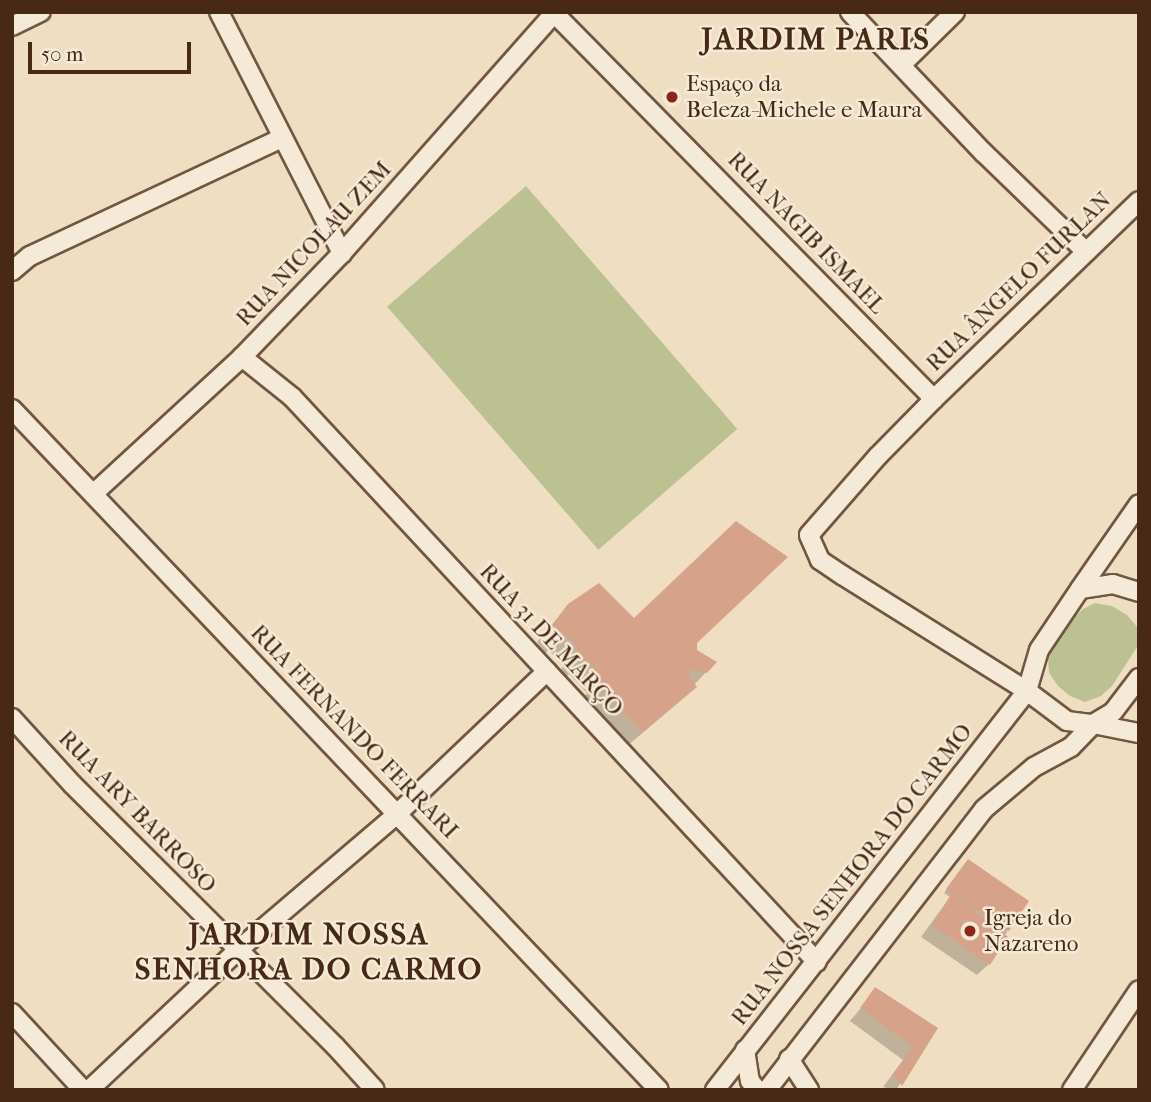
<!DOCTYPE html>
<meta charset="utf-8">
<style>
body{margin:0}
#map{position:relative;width:1151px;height:1102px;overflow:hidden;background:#f0dec2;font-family:"IM FELL French Canon",serif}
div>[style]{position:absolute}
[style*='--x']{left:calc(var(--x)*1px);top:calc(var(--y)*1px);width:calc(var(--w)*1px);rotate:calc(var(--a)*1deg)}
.green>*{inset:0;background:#bcc192;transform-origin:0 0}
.shadow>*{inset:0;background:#0003}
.building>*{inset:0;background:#d7a28a}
.roads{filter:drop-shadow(2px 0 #715640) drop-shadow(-2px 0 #715640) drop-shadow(0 2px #715640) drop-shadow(0 -2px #715640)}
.street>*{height:18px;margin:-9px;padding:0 9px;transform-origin:9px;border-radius:9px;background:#f5ead7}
.dots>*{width:19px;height:19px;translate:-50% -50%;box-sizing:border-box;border:4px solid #f5ead7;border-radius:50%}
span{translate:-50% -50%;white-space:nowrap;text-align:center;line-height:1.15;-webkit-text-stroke:5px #f5ead7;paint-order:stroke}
.poi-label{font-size:23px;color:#472915}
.left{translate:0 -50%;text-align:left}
.street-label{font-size:23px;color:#472915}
.district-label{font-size:30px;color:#472915;font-weight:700;letter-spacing:2px}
.frame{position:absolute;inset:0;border:14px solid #472915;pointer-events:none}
.scale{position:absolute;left:28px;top:42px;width:163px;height:32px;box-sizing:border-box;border:4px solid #472915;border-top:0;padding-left:9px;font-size:21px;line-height:24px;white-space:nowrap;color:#472915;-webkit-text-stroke:5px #f5ead7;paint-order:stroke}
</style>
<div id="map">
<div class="green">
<div style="left:526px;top:186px;width:322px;height:184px;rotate:49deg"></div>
<div style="clip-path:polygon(1095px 603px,1112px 606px,1127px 615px,1138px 628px,1139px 644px,1112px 686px,1101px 696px,1085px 702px,1070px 696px,1058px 686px,1049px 673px,1048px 659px,1052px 646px,1071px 621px,1083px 609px)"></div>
</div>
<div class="shadow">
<div style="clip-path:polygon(569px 605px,634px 621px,695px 643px,695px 651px,714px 663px,679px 702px,626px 747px,581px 700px,587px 693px,569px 674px,566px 677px,560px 670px,563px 667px,549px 650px,545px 653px,537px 642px)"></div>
<div style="clip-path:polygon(965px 864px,1008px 930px,989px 964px,977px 975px,921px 937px,950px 897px,944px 893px)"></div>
<div style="clip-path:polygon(876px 990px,935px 1028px,896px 1090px,883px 1087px,903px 1060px,850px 1021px)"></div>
</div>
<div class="building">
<div style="clip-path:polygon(736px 521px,788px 557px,697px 643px,697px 650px,717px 662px,707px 673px,691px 669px,688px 676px,697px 687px,643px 732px,595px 683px,601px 676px,586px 659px,583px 663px,575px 653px,578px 650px,566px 635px,562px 639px,552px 625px,568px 604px,599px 583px,634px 618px)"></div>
<div style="clip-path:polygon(968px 859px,1029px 901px,1009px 931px,957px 897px,1008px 937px,990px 965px,932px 925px,952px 893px,946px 889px)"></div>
<div style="clip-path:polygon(875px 987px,938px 1028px,902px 1086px,893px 1074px,913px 1047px,860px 1008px)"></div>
</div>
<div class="roads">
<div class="street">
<div style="--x:219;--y:12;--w:271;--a:63"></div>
<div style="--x:553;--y:12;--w:543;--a:45.45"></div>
<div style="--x:850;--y:12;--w:195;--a:46.5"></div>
<div style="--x:984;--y:153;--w:142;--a:44.1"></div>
<div style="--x:12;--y:26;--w:32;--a:-26"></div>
<div style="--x:901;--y:65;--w:76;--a:-44.5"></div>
<div style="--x:12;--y:271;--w:23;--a:-40"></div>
<div style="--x:30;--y:256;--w:278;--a:-25.1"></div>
<div style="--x:242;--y:357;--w:64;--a:38.7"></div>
<div style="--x:292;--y:397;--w:771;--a:47.1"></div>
<div style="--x:12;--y:409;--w:939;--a:46.47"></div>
<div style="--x:93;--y:494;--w:202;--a:-42.6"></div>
<div style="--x:242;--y:357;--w:144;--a:-46.1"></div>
<div style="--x:342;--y:253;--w:322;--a:-48.5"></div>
<div style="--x:1080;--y:589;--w:103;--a:-55.2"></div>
<div style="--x:1139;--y:592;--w:27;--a:-163"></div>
<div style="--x:1113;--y:584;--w:33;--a:171"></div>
<div style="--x:1080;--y:589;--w:73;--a:123.9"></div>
<div style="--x:1039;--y:650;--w:43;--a:106.3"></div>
<div style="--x:1027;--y:691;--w:50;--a:36.9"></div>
<div style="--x:1067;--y:721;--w:26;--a:7"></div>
<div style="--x:1093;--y:724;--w:23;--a:-31"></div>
<div style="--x:1113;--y:712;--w:43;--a:-52.6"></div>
<div style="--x:12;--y:718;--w:89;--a:47.7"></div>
<div style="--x:72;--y:784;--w:371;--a:44.9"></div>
<div style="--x:335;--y:1046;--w:59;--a:47.7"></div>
<div style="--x:12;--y:1013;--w:105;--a:47.3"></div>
<div style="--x:745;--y:1050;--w:31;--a:81"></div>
<div style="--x:750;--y:1081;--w:11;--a:52"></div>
<div style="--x:789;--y:1059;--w:37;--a:57"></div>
<div style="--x:89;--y:1090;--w:204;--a:-43.2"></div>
<div style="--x:238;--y:950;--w:209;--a:-40.5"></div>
<div style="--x:397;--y:814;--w:207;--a:-43.6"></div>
<div style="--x:715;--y:1090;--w:507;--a:-51.98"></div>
<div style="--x:1027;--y:691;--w:218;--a:-147.9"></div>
<div style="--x:842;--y:575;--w:27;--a:-146"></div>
<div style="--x:820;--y:560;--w:27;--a:-114"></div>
<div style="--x:809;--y:535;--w:105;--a:-48.9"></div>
<div style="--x:878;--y:456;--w:80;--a:-45.5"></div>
<div style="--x:934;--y:399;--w:285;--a:-44"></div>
<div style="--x:767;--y:1090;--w:355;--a:-52.3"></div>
<div style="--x:984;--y:809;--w:65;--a:-40"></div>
<div style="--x:1034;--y:767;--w:42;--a:-28.4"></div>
<div style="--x:1071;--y:747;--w:32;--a:-46"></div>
<div style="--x:1093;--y:724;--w:47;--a:11.1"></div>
<div style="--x:1072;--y:1090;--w:120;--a:-56.2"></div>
</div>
</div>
<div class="dots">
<div style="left:672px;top:97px;background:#8f2418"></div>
<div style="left:970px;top:931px;background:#8f2418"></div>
</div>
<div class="poi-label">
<span class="left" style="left:686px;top:97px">Espaço da<br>Beleza-Michele e Maura</span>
<span class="left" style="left:984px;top:931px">Igreja do<br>Nazareno</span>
</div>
<div class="street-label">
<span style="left:806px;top:233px;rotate:46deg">RUA NAGIB ISMAEL</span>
<span style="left:314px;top:244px;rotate:-47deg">RUA NICOLAU ZEM</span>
<span style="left:1019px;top:282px;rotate:-44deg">RUA ÂNGELO FURLAN</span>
<span style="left:551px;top:640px;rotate:47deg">RUA 31 DE MARÇO</span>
<span style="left:354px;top:732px;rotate:46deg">RUA FERNANDO FERRARI</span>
<span style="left:137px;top:812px;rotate:46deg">RUA ARY BARROSO</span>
<span style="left:852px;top:875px;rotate:-52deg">RUA NOSSA SENHORA DO CARMO</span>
</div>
<div class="district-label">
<span style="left:816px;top:40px">JARDIM PARIS</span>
<span style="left:309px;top:952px">JARDIM NOSSA<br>SENHORA DO CARMO</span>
</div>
<div class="frame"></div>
<div class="scale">50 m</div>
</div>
